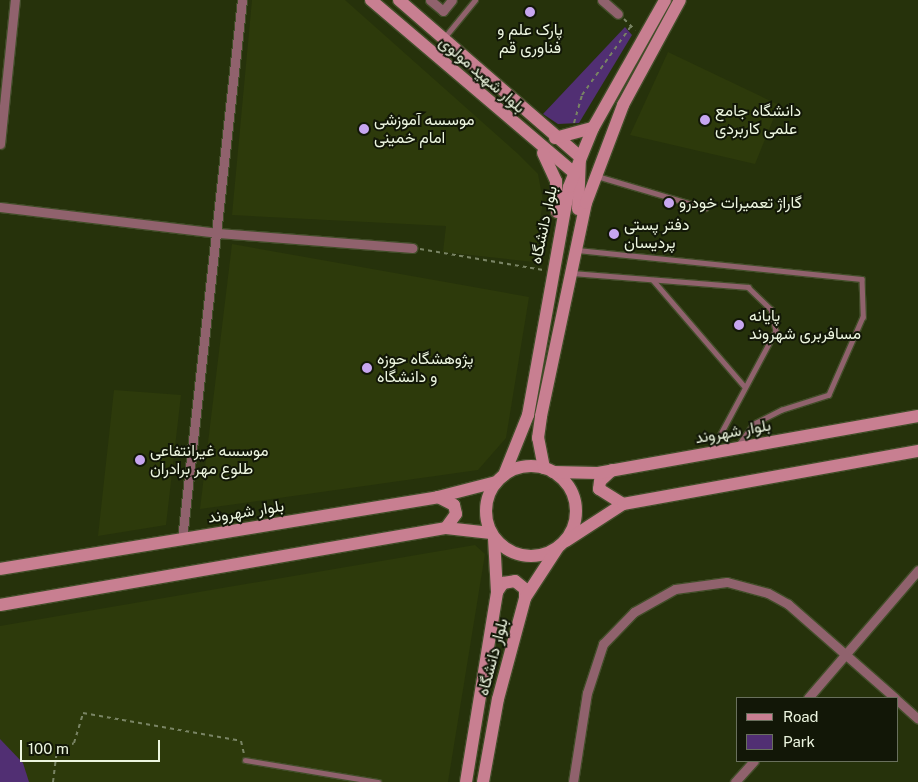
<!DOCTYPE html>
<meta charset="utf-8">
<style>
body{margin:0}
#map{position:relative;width:918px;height:782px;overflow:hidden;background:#26320b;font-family:"Public Sans",Vazirmatn,sans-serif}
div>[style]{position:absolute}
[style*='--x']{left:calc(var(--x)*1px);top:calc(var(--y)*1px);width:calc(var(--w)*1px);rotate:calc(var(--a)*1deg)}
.built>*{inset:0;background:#2d3a0b}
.green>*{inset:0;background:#512f73}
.path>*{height:2px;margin-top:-1px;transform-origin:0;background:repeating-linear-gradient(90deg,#798464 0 4px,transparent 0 8px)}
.roads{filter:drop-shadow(1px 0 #424d29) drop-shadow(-1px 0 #424d29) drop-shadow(0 1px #424d29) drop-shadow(0 -1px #424d29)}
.service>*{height:4.5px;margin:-2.25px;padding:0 2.25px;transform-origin:2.25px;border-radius:2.25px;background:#90626d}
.minor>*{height:9px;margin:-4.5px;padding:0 4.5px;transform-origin:4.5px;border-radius:4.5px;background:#90626d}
.secondary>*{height:12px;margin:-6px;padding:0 6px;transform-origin:6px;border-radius:6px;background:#c87f91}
.secondary>.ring{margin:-6px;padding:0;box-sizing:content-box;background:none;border:12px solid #c87f91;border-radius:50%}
.dots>*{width:14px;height:14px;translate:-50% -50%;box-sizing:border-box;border:2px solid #121707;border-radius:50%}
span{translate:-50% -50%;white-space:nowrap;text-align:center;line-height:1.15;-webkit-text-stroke:4px #121707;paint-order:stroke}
.poi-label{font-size:16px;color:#ecf5df}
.left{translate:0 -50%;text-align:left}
.street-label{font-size:16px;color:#ecf5df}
.legend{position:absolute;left:736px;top:697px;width:162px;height:65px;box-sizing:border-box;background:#121707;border:1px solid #69705d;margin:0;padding:6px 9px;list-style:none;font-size:15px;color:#ecf5df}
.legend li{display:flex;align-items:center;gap:10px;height:25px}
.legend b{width:25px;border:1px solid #69705d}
.scale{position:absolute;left:20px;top:740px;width:140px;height:22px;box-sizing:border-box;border:2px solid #ecf5df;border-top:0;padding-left:6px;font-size:15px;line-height:18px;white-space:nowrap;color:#ecf5df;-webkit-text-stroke:4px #121707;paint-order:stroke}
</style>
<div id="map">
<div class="built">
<div style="clip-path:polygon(252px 0,345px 0,517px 153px,538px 174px,543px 201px,534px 262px,443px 252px,446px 226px,232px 215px)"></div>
<div style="clip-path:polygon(668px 52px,779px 105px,755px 164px,630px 135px)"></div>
<div style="clip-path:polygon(232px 244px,529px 297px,506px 438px,478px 470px,200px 509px)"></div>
<div style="clip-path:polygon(114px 390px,181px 395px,166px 525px,98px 536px)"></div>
<div style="clip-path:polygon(475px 545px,485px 554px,448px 782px,0 782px,0 626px)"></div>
</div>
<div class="green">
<div style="clip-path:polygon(625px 27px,632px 35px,579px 123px,558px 124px,543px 114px)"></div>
<div style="clip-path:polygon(0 739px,23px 763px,29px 782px,0 782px)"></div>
</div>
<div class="path">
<div style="--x:624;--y:19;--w:16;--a:45"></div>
<div style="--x:574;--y:123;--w:29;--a:-74"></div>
<div style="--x:582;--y:95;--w:85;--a:-54.6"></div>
<div style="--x:420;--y:249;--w:125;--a:9.7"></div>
<div style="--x:53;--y:782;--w:32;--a:-83"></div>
<div style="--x:57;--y:750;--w:18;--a:-22"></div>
<div style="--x:74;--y:743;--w:31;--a:-73"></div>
<div style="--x:83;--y:713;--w:160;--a:10"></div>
<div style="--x:241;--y:741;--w:13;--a:77"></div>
</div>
<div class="roads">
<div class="service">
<div style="--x:444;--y:38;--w:49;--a:-50.8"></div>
<div style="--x:597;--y:176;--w:113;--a:16.5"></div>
<div style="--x:577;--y:250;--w:286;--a:5.8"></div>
<div style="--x:862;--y:279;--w:38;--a:88"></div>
<div style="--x:863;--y:317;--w:85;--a:113.6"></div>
<div style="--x:829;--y:395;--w:49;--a:162.3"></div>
<div style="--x:782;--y:410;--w:31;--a:153"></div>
<div style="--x:754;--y:424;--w:27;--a:126"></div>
<div style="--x:572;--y:273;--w:177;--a:4.5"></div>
<div style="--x:748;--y:287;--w:32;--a:44"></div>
<div style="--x:771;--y:309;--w:23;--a:77"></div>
<div style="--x:776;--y:331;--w:134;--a:118.1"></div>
<div style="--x:653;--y:280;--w:141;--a:49.3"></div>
<div style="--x:245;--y:760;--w:135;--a:9.4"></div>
</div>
<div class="minor">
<div style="--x:430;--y:0;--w:17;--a:40"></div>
<div style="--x:443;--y:11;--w:14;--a:-51"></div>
<div style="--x:602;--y:0;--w:21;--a:41"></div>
<div style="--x:0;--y:144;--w:145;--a:-84.1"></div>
<div style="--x:0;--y:207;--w:220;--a:6.8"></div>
<div style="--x:218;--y:233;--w:195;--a:4.4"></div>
<div style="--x:182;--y:539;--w:542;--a:-83.65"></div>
<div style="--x:808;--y:698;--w:169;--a:-49.3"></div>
<div style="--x:897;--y:700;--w:28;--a:42"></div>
<div style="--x:573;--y:782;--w:90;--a:-81.1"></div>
<div style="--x:587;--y:693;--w:52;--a:-71.9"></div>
<div style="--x:603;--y:644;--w:45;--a:-45.9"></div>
<div style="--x:634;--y:612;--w:47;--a:-29.3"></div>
<div style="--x:675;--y:589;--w:52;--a:-7.7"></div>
<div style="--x:727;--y:582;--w:42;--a:15"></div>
<div style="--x:768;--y:593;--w:23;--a:29"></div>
<div style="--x:788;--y:604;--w:142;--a:41.3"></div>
<div style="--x:735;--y:782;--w:28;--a:-48"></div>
</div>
<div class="secondary">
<div style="--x:371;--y:0;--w:267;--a:40.4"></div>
<div style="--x:399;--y:0;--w:240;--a:40.9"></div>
<div style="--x:580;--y:157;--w:52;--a:92.2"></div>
<div style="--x:555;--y:138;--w:39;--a:-15"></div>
<div style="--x:543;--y:153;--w:31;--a:65"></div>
<div style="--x:556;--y:181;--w:31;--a:88"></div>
<div class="ring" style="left:486px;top:466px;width:78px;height:78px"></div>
<div style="--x:544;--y:468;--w:31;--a:-101"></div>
<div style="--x:538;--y:438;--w:22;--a:-82"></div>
<div style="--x:541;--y:416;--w:218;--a:-78.1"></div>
<div style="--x:586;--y:203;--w:105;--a:-69.3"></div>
<div style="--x:623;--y:105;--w:119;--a:-61.5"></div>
<div style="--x:612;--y:470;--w:16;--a:137"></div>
<div style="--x:600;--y:481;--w:8;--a:97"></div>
<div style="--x:599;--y:489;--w:28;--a:32"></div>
<div style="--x:553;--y:472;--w:45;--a:1.3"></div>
<div style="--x:598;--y:473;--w:325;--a:-10.1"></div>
<div style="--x:504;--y:475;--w:65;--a:-68.2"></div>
<div style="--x:528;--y:415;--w:232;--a:-79.8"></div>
<div style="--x:569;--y:187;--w:64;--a:-67.9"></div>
<div style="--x:593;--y:128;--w:147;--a:-60.6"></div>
<div style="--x:438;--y:497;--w:18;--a:27"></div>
<div style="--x:454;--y:505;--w:9;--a:77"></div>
<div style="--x:456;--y:514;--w:17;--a:126"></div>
<div style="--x:566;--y:541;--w:68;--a:-33"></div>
<div style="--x:623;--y:504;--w:300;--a:-10.2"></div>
<div style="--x:0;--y:569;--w:444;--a:-9.3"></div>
<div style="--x:438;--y:497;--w:60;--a:-14.5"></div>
<div style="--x:497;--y:592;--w:11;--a:-56"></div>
<div style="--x:503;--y:583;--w:12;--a:-9"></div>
<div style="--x:515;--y:581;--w:13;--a:39"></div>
<div style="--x:525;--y:589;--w:9;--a:90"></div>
<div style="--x:0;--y:605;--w:453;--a:-9.8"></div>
<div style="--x:446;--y:528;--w:45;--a:6.3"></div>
<div style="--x:466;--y:782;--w:193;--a:-80.7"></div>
<div style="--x:497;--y:592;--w:54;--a:-93.2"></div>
<div style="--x:483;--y:782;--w:84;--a:-79.8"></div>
<div style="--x:498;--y:699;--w:105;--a:-75"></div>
<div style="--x:525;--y:598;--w:59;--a:-56.9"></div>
</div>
</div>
<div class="dots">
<div style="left:530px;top:12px;background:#c7a6f0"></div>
<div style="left:705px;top:120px;background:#c7a6f0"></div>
<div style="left:364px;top:129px;background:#c7a6f0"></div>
<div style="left:669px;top:203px;background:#c7a6f0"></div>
<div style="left:614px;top:234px;background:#c7a6f0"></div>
<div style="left:739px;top:325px;background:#c7a6f0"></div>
<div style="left:367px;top:368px;background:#c7a6f0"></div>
<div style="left:140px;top:460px;background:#c7a6f0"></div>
</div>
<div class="poi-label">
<span style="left:530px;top:39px">پارک علم و<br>فناوری قم</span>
<span class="left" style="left:715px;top:120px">دانشگاه جامع<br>علمی کاربردی</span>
<span class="left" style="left:374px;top:129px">موسسه آموزشی<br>امام خمینی</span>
<span class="left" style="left:679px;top:203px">گاراژ تعمیرات خودرو</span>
<span class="left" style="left:624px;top:234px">دفتر پستی<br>پردیسان</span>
<span class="left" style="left:749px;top:325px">پایانه<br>مسافربری شهروند</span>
<span class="left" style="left:377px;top:368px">پژوهشگاه حوزه<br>و دانشگاه</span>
<span class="left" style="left:150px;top:460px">موسسه غیرانتفاعی<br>طلوع مهر برادران</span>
</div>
<div class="street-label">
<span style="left:482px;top:75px;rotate:41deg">بلوار شهید مولوی</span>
<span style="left:544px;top:225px;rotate:-78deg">بلوار دانشگاه</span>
<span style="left:733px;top:432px;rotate:-10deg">بلوار شهروند</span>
<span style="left:246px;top:512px;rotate:-9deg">بلوار شهروند</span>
<span style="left:493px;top:657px;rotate:-75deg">بلوار دانشگاه</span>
</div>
<ul class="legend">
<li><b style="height:6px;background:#c87f91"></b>Road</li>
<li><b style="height:14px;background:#512f73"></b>Park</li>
</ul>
<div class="scale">100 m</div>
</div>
